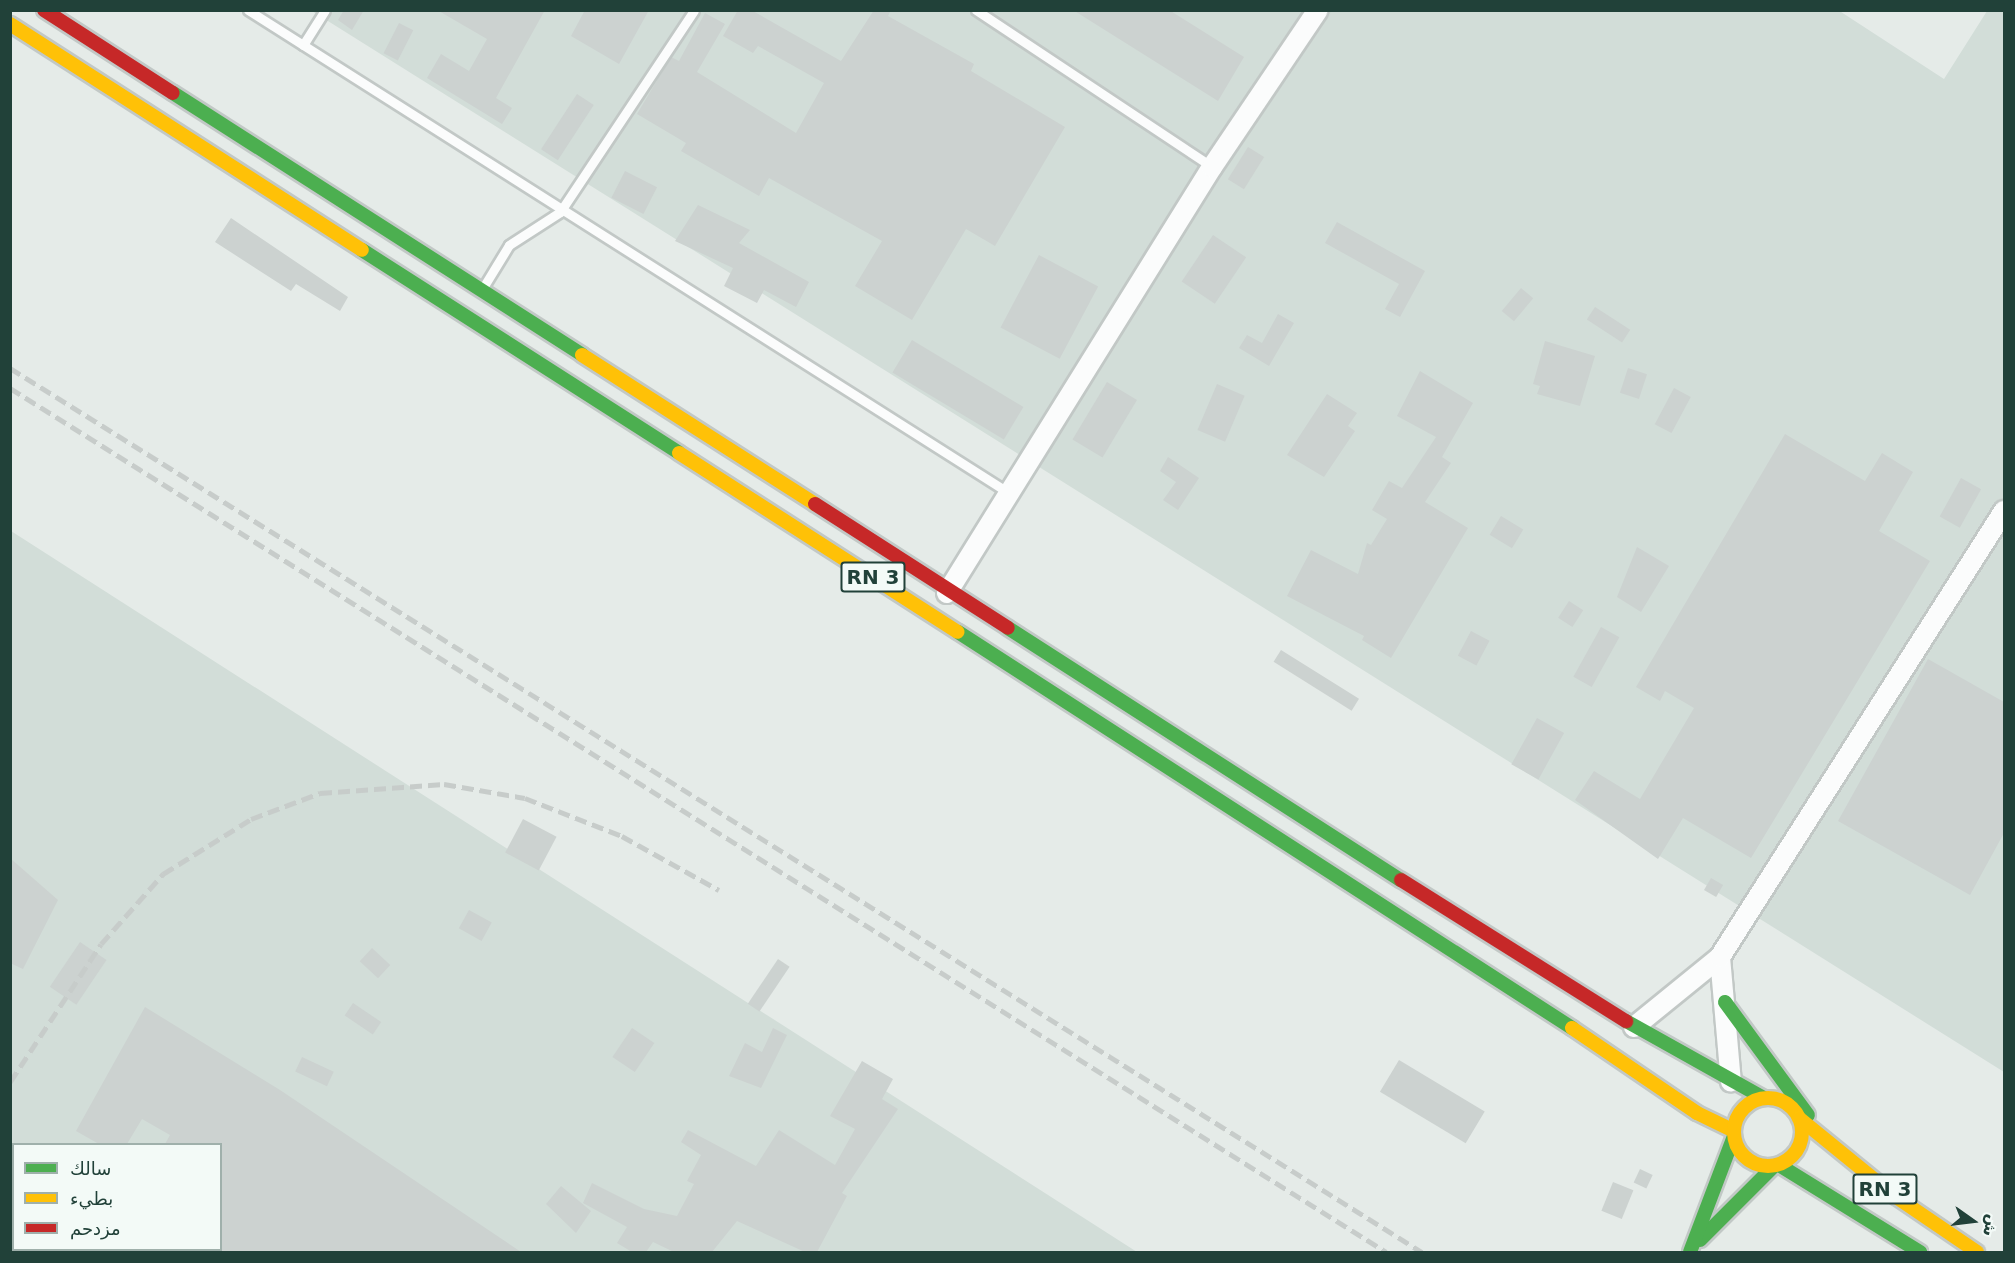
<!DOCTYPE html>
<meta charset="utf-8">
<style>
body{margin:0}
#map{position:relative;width:2015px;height:1263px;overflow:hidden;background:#e5ebe8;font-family:"DejaVu Sans",Cairo,sans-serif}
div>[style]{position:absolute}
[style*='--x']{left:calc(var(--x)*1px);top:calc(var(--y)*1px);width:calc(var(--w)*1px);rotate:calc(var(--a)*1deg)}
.built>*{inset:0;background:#d2ddd8}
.building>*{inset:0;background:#ccd2d0;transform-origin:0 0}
.roads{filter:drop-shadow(2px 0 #c2c8c6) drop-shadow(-2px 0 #c2c8c6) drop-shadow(0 2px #c2c8c6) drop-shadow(0 -2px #c2c8c6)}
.lane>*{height:9px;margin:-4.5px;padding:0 4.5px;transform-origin:4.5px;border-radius:4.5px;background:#fbfcfc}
.street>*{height:20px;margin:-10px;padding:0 10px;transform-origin:10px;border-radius:10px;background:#fbfcfc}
.fast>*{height:14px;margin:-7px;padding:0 7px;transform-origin:7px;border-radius:7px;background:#4caf50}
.slow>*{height:14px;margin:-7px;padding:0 7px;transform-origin:7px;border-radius:7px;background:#ffc107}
.slow>.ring{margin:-7px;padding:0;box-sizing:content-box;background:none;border:14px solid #ffc107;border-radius:50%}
.jam>*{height:14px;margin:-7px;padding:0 7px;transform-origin:7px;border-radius:7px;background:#c62828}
.rail>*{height:4.5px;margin-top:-2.25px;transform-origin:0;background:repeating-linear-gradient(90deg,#c7ccca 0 12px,transparent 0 18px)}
span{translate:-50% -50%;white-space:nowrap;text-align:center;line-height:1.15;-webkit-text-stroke:6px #f3faf7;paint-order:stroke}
.shield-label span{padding:2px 4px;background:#f3faf7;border:2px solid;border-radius:4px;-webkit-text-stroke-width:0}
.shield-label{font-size:20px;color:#214139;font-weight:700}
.frame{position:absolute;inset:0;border:12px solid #214139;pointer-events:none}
.legend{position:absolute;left:12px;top:1143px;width:210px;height:108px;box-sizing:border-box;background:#f3faf7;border:2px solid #9fb0ab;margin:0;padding:8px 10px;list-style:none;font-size:18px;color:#214139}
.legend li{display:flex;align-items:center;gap:12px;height:30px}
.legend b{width:30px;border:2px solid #9fb0ab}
.north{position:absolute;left:1943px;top:1191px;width:60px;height:60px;-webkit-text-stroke:4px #f3faf7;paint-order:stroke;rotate:104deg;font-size:16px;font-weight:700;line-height:24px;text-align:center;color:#214139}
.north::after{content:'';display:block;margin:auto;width:21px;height:27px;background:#214139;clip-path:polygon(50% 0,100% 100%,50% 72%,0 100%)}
</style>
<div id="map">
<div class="built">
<div style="clip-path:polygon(1838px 10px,1944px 79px,1987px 11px,2004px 11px,2004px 1072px,312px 11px)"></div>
<div style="clip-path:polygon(evenodd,11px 531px,1137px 1252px,11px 1252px,11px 531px,14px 1144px,220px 1144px,220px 1250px,14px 1250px,14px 1144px)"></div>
</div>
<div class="building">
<div style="clip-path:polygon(344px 10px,364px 10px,352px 30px,338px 20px)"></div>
<div style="clip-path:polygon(437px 10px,545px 10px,496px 98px,512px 108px,502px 124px,427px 78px,441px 54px,469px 71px,487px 39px)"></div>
<div style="clip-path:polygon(585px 10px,649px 10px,619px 64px,571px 36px)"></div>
<div style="clip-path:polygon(738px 10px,751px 10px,841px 61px,874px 10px,891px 10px,888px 16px,974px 64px,971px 71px,1065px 127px,995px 246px,966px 229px,912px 320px,855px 286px,882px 241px,769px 178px,759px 196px,681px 151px,686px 143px,637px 114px,671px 57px,679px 61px,705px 13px,725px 24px,697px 72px,796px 133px,824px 83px,758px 46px,753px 53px,723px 36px)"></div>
<div style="clip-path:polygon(1073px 10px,1169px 10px,1244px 57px,1218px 101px)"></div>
<div style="left:399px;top:23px;width:16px;height:34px;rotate:27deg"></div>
<div style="left:577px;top:94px;width:20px;height:66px;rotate:33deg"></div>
<div style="left:1248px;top:147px;width:19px;height:38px;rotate:32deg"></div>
<div style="left:625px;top:171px;width:36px;height:30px;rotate:27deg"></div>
<div style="clip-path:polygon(698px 205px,750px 230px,739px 243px,809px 282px,796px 307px,764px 290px,757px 303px,724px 286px,733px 268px,675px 241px)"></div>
<div style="clip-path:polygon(231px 218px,348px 297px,340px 311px,296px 284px,291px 291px,215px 242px)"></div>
<div style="clip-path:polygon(1337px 222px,1425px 271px,1400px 317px,1385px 309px,1399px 284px,1325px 243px)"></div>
<div style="left:1213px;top:235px;width:40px;height:56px;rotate:34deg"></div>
<div style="left:1039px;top:255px;width:67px;height:82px;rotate:28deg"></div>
<div style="left:1521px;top:288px;width:16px;height:30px;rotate:40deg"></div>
<div style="left:1595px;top:307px;width:42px;height:15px;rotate:33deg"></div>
<div style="clip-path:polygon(1278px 314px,1294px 323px,1269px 366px,1239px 348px,1247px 335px,1262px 343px)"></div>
<div style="left:912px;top:340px;width:130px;height:38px;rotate:31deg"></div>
<div style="clip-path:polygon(1545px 341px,1595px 356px,1580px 406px,1537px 394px,1540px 386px,1533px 384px)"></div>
<div style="left:1628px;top:368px;width:20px;height:26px;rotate:18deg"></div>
<div style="clip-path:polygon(1420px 371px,1473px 403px,1442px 457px,1451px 463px,1425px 502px,1468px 528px,1391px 658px,1362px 640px,1364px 636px,1287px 596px,1311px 550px,1358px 574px,1367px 543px,1371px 545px,1387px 519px,1372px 510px,1389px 481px,1402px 488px,1436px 437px,1397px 416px)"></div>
<div style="left:1107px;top:382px;width:35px;height:67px;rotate:31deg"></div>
<div style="left:1217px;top:384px;width:30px;height:50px;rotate:23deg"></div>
<div style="left:1674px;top:388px;width:19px;height:41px;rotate:28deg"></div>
<div style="clip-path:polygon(1327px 394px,1357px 413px,1348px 426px,1355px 431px,1324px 477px,1287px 455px)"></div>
<div style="clip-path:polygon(1785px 434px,1865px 481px,1882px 453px,1913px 472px,1879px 531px,1930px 561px,1751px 858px,1683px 818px,1658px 859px,1575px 800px,1594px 771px,1640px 799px,1694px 708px,1665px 691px,1660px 701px,1636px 687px)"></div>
<div style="clip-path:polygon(1168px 457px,1199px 478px,1178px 510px,1163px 500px,1176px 482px,1160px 471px)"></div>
<div style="left:1961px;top:478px;width:23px;height:44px;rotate:29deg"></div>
<div style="left:1501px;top:516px;width:26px;height:22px;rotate:31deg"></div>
<div style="clip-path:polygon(1637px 547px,1669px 566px,1641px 612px,1617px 597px)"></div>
<div style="left:1569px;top:601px;width:17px;height:20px;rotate:33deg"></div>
<div style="left:1601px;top:627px;width:21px;height:57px;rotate:29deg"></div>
<div style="left:1471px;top:631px;width:21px;height:28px;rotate:28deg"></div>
<div style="left:1281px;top:650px;width:92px;height:14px;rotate:32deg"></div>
<div style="clip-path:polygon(1928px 659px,2004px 702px,2004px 833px,1970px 895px,1838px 821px)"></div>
<div style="left:1537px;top:718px;width:31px;height:53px;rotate:29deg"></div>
<div style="left:523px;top:819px;width:38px;height:38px;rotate:28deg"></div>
<div style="clip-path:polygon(10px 858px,58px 900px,23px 969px,10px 963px)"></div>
<div style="left:1711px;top:878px;width:14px;height:14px;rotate:30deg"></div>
<div style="left:469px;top:910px;width:26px;height:21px;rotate:29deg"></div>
<div style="left:80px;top:942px;width:32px;height:54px;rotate:34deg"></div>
<div style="left:372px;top:948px;width:25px;height:18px;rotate:43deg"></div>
<div style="left:778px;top:959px;width:14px;height:54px;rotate:34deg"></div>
<div style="left:353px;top:1003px;width:34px;height:15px;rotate:34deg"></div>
<div style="clip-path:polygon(145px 1007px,280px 1090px,521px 1252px,220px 1252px,220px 1144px,165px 1144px,170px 1135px,142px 1119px,127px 1144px,99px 1144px,76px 1131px)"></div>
<div style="left:632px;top:1028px;width:27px;height:35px;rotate:34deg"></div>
<div style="clip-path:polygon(773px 1028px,787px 1035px,761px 1088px,729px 1076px,745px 1043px,762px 1052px)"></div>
<div style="left:302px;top:1057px;width:35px;height:16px;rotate:25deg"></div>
<div style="left:1399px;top:1060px;width:100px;height:37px;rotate:31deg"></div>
<div style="clip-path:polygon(862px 1061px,893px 1079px,882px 1099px,898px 1109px,842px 1193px,847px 1196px,817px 1252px,805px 1252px,737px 1221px,712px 1252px,674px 1252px,653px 1242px,646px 1252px,632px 1252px,617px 1243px,627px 1227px,583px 1203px,592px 1183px,644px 1209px,677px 1216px,694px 1184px,687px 1181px,701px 1155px,681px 1142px,688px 1130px,756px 1166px,779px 1130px,835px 1165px,855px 1129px,830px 1116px)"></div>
<div style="left:1640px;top:1169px;width:14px;height:15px;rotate:25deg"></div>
<div style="left:1613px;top:1182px;width:22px;height:31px;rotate:22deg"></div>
<div style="clip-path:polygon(561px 1186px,591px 1211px,576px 1233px,546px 1204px)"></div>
</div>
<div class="roads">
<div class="lane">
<div style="--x:248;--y:10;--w:901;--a:32.4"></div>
<div style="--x:976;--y:10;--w:283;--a:33.6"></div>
<div style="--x:303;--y:45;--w:41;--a:-57.8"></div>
<div style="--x:484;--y:286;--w:48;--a:-58.6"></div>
<div style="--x:509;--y:245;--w:61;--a:-32.9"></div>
<div style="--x:560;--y:212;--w:242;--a:-56.4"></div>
</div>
<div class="street">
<div style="--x:947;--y:593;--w:502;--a:-58.12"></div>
<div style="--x:1212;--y:167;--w:189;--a:-56"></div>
<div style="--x:1720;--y:957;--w:125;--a:85"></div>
<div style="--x:1634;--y:1027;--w:111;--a:-39.1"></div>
<div style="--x:1720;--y:957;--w:529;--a:-57.51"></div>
</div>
<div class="fast">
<div style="--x:173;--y:93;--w:486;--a:32.6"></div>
<div style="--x:362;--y:250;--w:376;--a:32.6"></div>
<div style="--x:1008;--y:628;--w:467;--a:32.7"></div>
<div style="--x:958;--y:632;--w:731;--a:32.82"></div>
<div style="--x:1725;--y:1002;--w:140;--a:53.7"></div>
<div style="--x:1626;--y:1021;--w:158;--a:29.2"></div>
<div style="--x:1779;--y:1165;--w:166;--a:31.7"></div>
<div style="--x:1700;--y:1240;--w:105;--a:-45"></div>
<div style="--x:1690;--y:1252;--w:124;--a:-69.2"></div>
</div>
<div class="slow">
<div style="--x:10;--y:24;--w:418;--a:32.7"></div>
<div style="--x:582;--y:355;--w:277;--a:32.6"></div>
<div style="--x:679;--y:453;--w:331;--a:32.7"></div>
<div style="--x:1572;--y:1028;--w:151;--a:34.2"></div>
<div style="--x:1697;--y:1113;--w:41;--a:25.9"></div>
<div class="ring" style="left:1734px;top:1098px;width:54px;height:54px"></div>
<div style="--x:1799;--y:1118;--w:125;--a:39.2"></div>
<div style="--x:1896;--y:1197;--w:98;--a:34.2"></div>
</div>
<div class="jam">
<div style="--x:44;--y:10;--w:153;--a:32.8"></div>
<div style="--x:815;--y:504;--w:229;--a:32.7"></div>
<div style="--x:1401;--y:880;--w:266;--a:32.1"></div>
</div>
</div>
<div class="rail">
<div style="--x:10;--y:368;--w:1666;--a:32.05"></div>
<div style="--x:10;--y:388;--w:1625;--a:32.12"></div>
<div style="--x:10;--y:1082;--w:165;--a:-56.6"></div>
<div style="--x:101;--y:944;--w:94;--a:-48.5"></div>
<div style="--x:163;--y:874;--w:104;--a:-32"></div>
<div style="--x:251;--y:819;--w:74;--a:-20.6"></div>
<div style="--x:320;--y:793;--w:124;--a:-4.2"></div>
<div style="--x:444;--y:784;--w:82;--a:9.8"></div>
<div style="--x:525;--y:798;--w:104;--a:21.4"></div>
<div style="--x:622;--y:836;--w:111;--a:29.1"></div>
</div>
<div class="shield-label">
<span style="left:873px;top:577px">RN 3</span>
<span style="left:1885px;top:1189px">RN 3</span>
</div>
<div class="frame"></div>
<ul class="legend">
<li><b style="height:8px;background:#4caf50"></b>سالك</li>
<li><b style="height:8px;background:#ffc107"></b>بطيء</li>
<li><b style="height:8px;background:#c62828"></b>مزدحم</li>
</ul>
<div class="north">ش</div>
</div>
